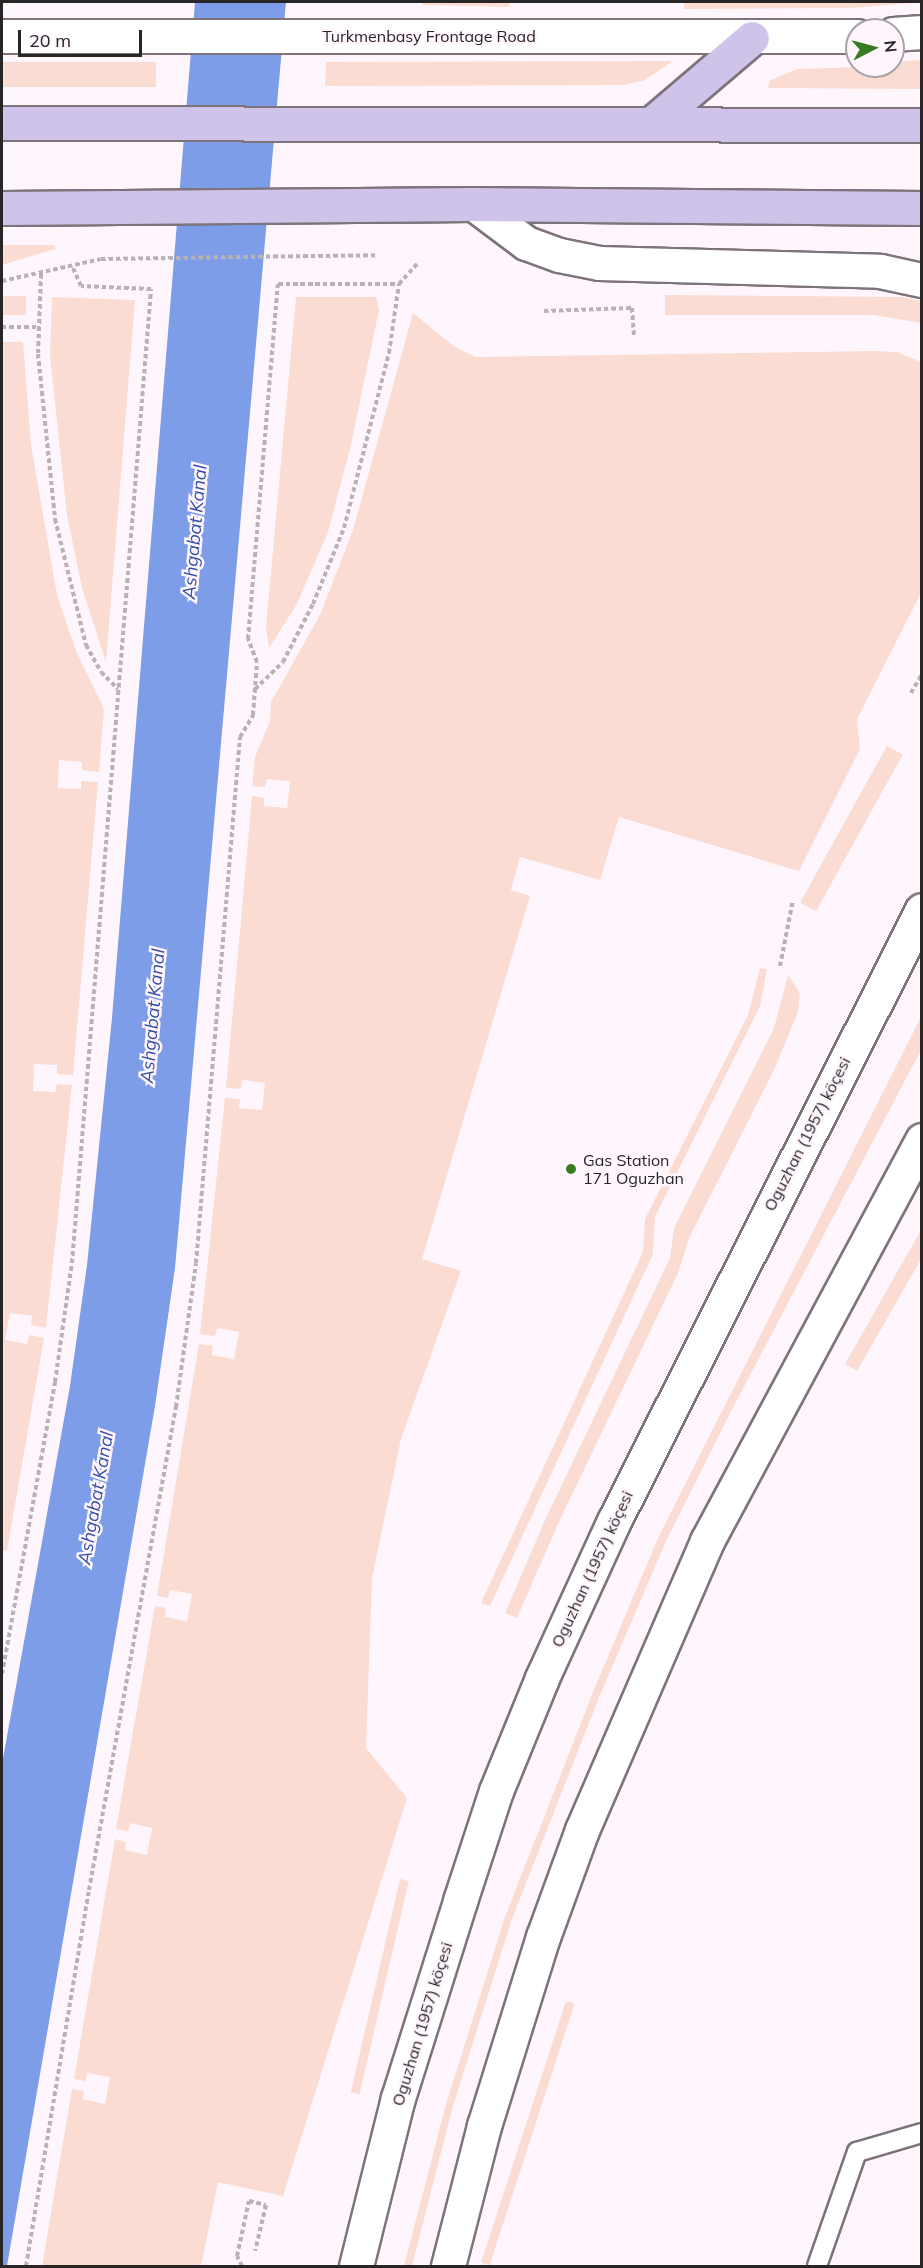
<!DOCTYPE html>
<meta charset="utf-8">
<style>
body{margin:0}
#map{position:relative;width:923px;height:2268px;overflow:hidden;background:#fff6fd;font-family:Mulish,sans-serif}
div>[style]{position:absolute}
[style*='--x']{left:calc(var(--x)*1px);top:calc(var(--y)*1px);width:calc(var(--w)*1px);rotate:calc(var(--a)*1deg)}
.green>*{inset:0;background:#fbdcd2;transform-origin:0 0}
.water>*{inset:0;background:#7d9de8}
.path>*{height:4px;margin-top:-2px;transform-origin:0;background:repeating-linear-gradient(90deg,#b8b1b6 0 4.5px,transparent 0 7.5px)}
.roads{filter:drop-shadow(2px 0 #7c747a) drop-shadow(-2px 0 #7c747a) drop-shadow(0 2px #7c747a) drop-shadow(0 -2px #7c747a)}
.lane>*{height:18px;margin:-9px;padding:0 9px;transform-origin:9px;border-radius:9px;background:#fff}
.street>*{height:33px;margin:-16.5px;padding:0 16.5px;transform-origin:16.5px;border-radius:16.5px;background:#fff}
.secondary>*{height:33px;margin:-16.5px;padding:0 16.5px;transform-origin:16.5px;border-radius:16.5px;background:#fff}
.primary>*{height:33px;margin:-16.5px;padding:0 16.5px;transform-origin:16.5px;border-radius:16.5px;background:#d0c3ea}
.dots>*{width:16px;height:16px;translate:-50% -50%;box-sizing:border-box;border:3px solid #fff6fd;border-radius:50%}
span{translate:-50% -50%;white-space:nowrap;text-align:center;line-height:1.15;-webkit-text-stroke:5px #fff6fd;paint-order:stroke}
.street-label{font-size:16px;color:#282527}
.poi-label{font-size:16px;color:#282527}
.left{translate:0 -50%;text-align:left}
.water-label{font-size:18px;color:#304ea7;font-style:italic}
.frame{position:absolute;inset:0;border:3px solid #282527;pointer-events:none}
.north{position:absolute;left:845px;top:18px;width:60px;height:60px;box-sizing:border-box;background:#fff6fd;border:2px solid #a9a2a7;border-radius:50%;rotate:84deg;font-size:16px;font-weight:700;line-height:24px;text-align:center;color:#282527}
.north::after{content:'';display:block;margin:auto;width:21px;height:27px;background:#377c1f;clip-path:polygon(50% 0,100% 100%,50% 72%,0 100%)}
.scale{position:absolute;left:18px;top:30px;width:124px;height:27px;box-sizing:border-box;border:3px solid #282527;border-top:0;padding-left:8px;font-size:18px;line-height:21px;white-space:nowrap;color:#282527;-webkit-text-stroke:4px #fff6fd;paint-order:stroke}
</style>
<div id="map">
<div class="green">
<div style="clip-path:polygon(422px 2px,509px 2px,509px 7px,423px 5px)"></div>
<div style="clip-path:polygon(684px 2px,922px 2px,853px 8px,684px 9px)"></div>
<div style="clip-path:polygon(921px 60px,921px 89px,768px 88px,769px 81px,797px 69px,893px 66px,893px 62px)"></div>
<div style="clip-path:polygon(673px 61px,645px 80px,625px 85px,325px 86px,326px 62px)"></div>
<div style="left:156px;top:62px;width:25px;height:154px;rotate:90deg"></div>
<div style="clip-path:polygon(2px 245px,54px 245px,55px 249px,2px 265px)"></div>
<div style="clip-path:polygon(665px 295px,902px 297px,921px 301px,921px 323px,873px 315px,665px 315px)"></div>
<div style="left:2px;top:296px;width:24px;height:19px"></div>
<div style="clip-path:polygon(52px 297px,135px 300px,106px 662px,82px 588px,67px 515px,50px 356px)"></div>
<div style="clip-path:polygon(296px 297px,376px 297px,379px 310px,350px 449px,328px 532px,297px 604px,269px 648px,266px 627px)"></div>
<div style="clip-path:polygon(413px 313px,455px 347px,476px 357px,874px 351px,897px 352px,921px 362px,921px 593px,857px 719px,860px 749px,799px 871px,619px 817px,600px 880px,520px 857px,511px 890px,530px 896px,422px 1259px,461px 1271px,401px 1439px,372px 1578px,366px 1748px,407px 1798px,283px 2196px,218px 2182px,201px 2266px,42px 2266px,72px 2089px,84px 2091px,83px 2099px,105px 2104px,110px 2077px,87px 2073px,86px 2081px,74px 2079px,115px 1839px,126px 1842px,125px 1850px,147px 1855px,152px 1828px,130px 1823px,128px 1831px,116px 1829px,155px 1606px,166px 1608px,165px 1617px,187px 1621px,192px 1594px,170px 1590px,168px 1598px,157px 1596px,199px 1344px,213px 1346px,212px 1355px,234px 1359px,239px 1332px,217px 1328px,215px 1336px,200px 1334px,225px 1098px,240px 1099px,239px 1108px,262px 1110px,265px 1083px,242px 1080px,241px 1089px,226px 1088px,252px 796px,264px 798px,264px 806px,287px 808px,290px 781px,267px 779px,265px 787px,252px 786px,255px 757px,270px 721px,271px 702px,320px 615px,353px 530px)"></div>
<div style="clip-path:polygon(2px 342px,23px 342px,31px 445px,57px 595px,76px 651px,104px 709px,99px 772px,82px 770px,82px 762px,59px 760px,58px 788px,81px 789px,81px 781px,98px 782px,73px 1075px,57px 1074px,57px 1065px,34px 1064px,33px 1091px,55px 1092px,57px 1084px,72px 1085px,46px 1328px,31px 1325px,32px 1316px,10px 1313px,5px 1340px,27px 1344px,29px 1335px,44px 1338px,7px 1551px,2px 1550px)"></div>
<div style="left:887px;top:746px;width:18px;height:179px;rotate:29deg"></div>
<div style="clip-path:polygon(760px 968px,767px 969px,760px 1006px,655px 1217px,653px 1254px,490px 1606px,481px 1603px,643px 1252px,645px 1219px,748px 1015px)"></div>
<div style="clip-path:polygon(788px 975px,800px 993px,798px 1012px,773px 1072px,690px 1236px,678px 1273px,558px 1524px,517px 1618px,505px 1613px,546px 1518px,670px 1258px,674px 1228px,774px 1028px)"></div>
<div style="clip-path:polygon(921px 1017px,921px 1050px,726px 1421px,666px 1541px,600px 1695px,512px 1919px,453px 2106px,412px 2266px,404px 2266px,446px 2104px,505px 1917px,593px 1692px,658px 1538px)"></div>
<div style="clip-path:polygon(921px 1230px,921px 1259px,857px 1371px,845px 1364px)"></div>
<div style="left:400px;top:1879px;width:9px;height:219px;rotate:13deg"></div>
<div style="left:566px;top:2001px;width:9px;height:275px;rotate:18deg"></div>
</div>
<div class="water">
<div style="clip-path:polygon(195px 2px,286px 2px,175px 1268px,155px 1406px,7px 2266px,2px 2266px,2px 1764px,70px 1386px,87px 1265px,112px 1018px)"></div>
</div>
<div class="path">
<div style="--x:41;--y:274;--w:80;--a:92.1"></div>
<div style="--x:38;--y:354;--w:166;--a:84.1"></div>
<div style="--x:55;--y:519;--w:130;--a:76.2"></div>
<div style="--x:86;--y:645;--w:31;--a:61"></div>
<div style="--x:101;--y:672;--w:24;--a:45"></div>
<div style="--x:2;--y:281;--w:101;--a:-12.5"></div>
<div style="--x:101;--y:259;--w:277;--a:-0.8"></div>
<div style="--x:544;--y:311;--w:88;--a:-2"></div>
<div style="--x:632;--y:308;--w:27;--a:86"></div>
<div style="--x:2;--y:327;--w:37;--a:0"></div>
<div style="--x:255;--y:689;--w:39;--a:-44"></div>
<div style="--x:283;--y:662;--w:65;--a:-62.7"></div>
<div style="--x:313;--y:604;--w:82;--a:-67.8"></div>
<div style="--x:344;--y:528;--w:181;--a:-75.6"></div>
<div style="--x:389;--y:353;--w:70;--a:-81.8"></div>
<div style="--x:911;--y:693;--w:22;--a:-60"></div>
<div style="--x:780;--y:966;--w:67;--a:-78.9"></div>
<div style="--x:2;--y:1674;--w:297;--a:-79.7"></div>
<div style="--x:55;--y:1382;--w:120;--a:-81.9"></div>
<div style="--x:72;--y:1263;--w:977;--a:-85.36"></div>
<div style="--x:151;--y:289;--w:70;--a:-177.5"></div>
<div style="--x:81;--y:286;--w:22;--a:-114"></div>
<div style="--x:26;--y:2266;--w:381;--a:-80.5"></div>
<div style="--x:89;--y:1890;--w:491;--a:-79.8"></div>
<div style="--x:176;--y:1407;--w:145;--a:-82.1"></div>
<div style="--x:196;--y:1263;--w:528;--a:-85.22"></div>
<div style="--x:240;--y:737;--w:26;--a:-59"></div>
<div style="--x:253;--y:715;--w:53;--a:-85.7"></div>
<div style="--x:257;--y:662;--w:25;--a:-111"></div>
<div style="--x:248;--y:639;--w:356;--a:-85.2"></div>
<div style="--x:278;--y:284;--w:121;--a:0"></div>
<div style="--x:399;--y:284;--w:27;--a:-48"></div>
<div style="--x:242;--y:2266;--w:11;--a:-117"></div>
<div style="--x:237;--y:2256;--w:56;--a:-77.7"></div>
<div style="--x:249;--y:2201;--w:17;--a:13"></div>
<div style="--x:266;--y:2205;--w:47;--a:103.4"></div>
</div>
<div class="roads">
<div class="lane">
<div style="--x:817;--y:2266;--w:121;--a:-70.7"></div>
<div style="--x:857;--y:2152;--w:68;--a:-16.3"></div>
</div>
<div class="street">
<div style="--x:893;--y:34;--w:29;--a:-4"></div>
<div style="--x:2;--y:36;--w:855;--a:0"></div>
</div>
<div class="secondary">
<div style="--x:474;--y:204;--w:65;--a:36.9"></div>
<div style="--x:526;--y:243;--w:35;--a:20"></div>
<div style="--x:559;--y:255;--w:41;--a:11.3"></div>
<div style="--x:599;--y:263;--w:281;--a:1.6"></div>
<div style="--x:880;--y:271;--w:43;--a:12.1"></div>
<div style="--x:356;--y:2266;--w:173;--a:-76"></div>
<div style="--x:398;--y:2098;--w:207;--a:-72.5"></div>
<div style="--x:460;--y:1901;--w:116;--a:-71.9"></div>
<div style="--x:496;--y:1791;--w:122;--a:-67.8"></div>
<div style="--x:542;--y:1678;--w:173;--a:-65.4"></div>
<div style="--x:614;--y:1521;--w:684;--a:-63.25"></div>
<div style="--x:448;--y:2266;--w:145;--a:-75.6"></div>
<div style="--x:484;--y:2126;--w:198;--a:-72.7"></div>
<div style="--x:543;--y:1937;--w:114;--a:-70"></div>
<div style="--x:582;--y:1830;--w:315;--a:-66.6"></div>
<div style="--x:707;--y:1541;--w:455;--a:-61.8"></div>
</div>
<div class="primary">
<div style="--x:2;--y:123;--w:920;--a:0.12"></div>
<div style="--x:652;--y:123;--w:131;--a:-40.4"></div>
<div style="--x:2;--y:208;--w:472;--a:-0.5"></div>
<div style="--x:474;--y:204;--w:448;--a:0.5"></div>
</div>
</div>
<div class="dots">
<div style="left:571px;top:1169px;background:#377c1f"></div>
</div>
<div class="street-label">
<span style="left:429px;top:36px">Turkmenbasy Frontage Road</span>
<span style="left:807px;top:1134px;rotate:-63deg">Oguzhan (1957) köçesi</span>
<span style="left:592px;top:1569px;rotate:-65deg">Oguzhan (1957) köçesi</span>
<span style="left:422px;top:2024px;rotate:-73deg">Oguzhan (1957) köçesi</span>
</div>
<div class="poi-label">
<span class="left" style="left:583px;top:1169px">Gas Station<br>171 Oguzhan</span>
</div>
<div class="water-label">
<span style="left:195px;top:532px;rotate:-85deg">Ashgabat Kanal</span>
<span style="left:153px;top:1016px;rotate:-85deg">Ashgabat Kanal</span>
<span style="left:96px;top:1498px;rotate:-80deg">Ashgabat Kanal</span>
</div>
<div class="frame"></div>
<div class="north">N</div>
<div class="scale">20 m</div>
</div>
